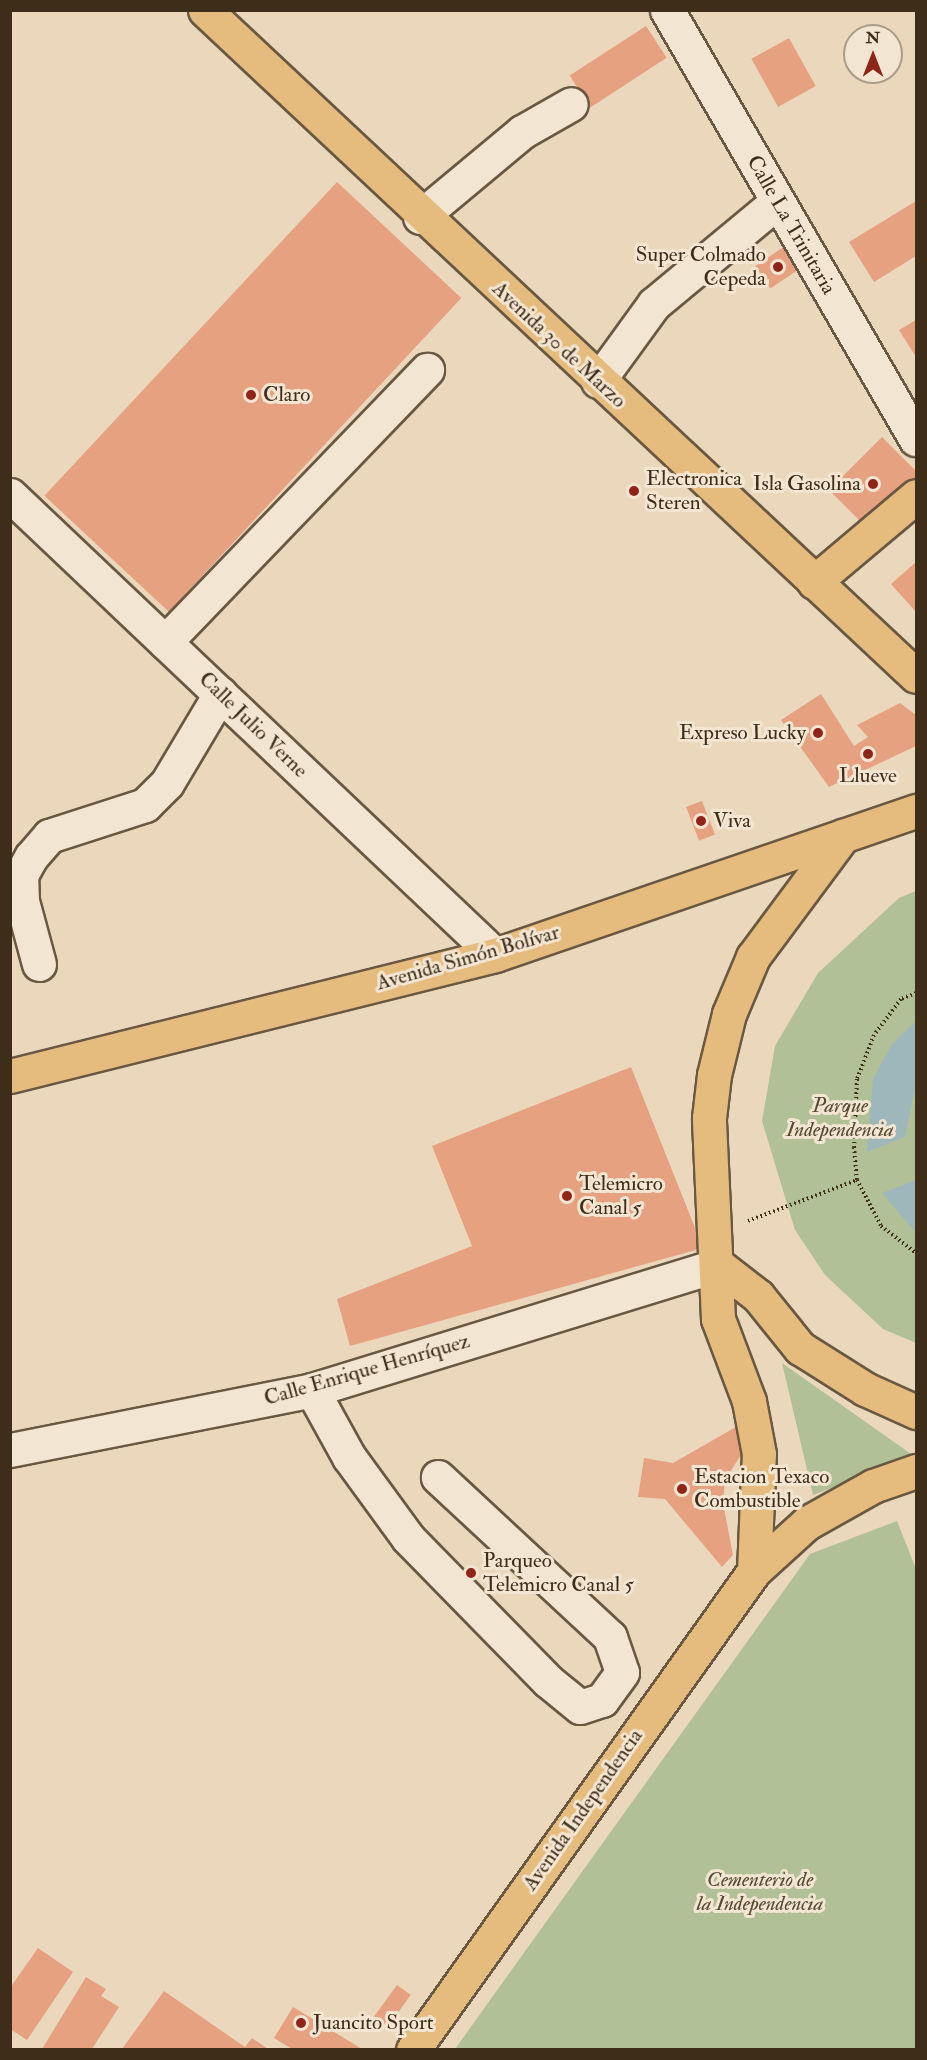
<!DOCTYPE html>
<meta charset="utf-8">
<style>
body{margin:0}
#map{position:relative;width:927px;height:2060px;overflow:hidden;background:#ebd8bc;font-family:"IM FELL Double Pica",serif}
div>[style]{position:absolute}
[style*='--x']{left:calc(var(--x)*1px);top:calc(var(--y)*1px);width:calc(var(--w)*1px);rotate:calc(var(--a)*1deg)}
.green>*{inset:0;background:#b1c096}
.water>*{inset:0;background:#9eb7bb}
.building>*{inset:0;background:#e5a180;transform-origin:0 0}
.path>*{height:4px;margin-top:-2px;transform-origin:0;background:repeating-linear-gradient(90deg,#3e2d19 0 1.5px,transparent 0 4.5px)}
.roads{filter:drop-shadow(2px 0 #695842) drop-shadow(-2px 0 #695842) drop-shadow(0 2px #695842) drop-shadow(0 -2px #695842)}
.minor>*{height:33px;margin:-16.5px;padding:0 16.5px;transform-origin:16.5px;border-radius:16.5px;background:#f2e6d3}
.major>*{height:33px;margin:-16.5px;padding:0 16.5px;transform-origin:16.5px;border-radius:16.5px;background:#e6bc7e}
.dots>*{width:16px;height:16px;translate:-50% -50%;box-sizing:border-box;border:3px solid #f2e6d3;border-radius:50%}
span{translate:-50% -50%;white-space:nowrap;text-align:center;line-height:1.15;-webkit-text-stroke:6px #f2e6d3;paint-order:stroke}
.street-label{font-size:21px;color:#3e2d19}
.poi-label{font-size:21px;color:#3e2d19}
.right{translate:-100% -50%;text-align:right}
.left{translate:0 -50%;text-align:left}
.park-label{font-size:21px;color:#554a32;font-style:italic}
.frame{position:absolute;inset:0;border:12px solid #3e2d19;pointer-events:none}
.north{position:absolute;left:843px;top:24px;width:60px;height:60px;box-sizing:border-box;background:#f2e6d3;border:2px solid #aa9c89;border-radius:50%;rotate:0deg;font-size:16px;font-weight:700;line-height:24px;text-align:center;color:#3e2d19}
.north::after{content:'';display:block;margin:auto;width:21px;height:27px;background:#8f2418;clip-path:polygon(50% 0,100% 100%,50% 72%,0 100%)}
</style>
<div id="map">
<div class="green">
<div style="clip-path:polygon(916px 891px,916px 1343px,883px 1329px,825px 1275px,795px 1230px,762px 1121px,775px 1046px,818px 973px,899px 898px)"></div>
<div style="clip-path:polygon(782px 1363px,914px 1456px,813px 1495px)"></div>
<div style="clip-path:polygon(897px 1521px,916px 1569px,916px 2049px,455px 2049px,810px 1554px)"></div>
</div>
<div class="water">
<div style="clip-path:polygon(916px 1021px,916px 1084px,905px 1137px,867px 1152px,873px 1079px,892px 1044px)"></div>
<div style="clip-path:polygon(916px 1180px,916px 1233px,882px 1193px)"></div>
</div>
<div class="building">
<div style="left:646px;top:26px;width:38px;height:91px;rotate:57deg"></div>
<div style="left:789px;top:38px;width:55px;height:43px;rotate:61deg"></div>
<div style="left:337px;top:182px;width:170px;height:429px;rotate:43deg"></div>
<div style="clip-path:polygon(916px 201px,916px 256px,874px 282px,849px 242px)"></div>
<div style="left:785px;top:246px;width:27px;height:36px;rotate:56deg"></div>
<div style="clip-path:polygon(916px 320px,916px 357px,899px 330px)"></div>
<div style="clip-path:polygon(882px 437px,916px 471px,916px 478px,867px 528px,829px 490px)"></div>
<div style="clip-path:polygon(916px 562px,916px 612px,891px 584px)"></div>
<div style="clip-path:polygon(821px 694px,854px 746px,868px 737px,857px 725px,900px 703px,916px 715px,916px 746px,829px 787px,781px 720px)"></div>
<div style="left:702px;top:801px;width:36px;height:17px;rotate:69deg"></div>
<div style="clip-path:polygon(631px 1067px,703px 1248px,350px 1346px,337px 1299px,472px 1246px,432px 1146px)"></div>
<div style="clip-path:polygon(748px 1420px,753px 1436px,725px 1480px,723px 1503px,733px 1555px,722px 1567px,665px 1499px,638px 1497px,644px 1458px,673px 1463px)"></div>
<div style="clip-path:polygon(38px 1948px,73px 1972px,27px 2040px,10px 2029px,10px 1988px)"></div>
<div style="clip-path:polygon(86px 1977px,106px 1989px,101px 1996px,119px 2007px,92px 2049px,42px 2049px)"></div>
<div style="left:397px;top:1985px;width:17px;height:39px;rotate:36deg"></div>
<div style="clip-path:polygon(164px 1991px,245px 2047px,252px 2038px,268px 2049px,122px 2049px)"></div>
<div style="clip-path:polygon(293px 2007px,362px 2049px,292px 2049px,274px 2038px)"></div>
</div>
<div class="path">
<div style="--x:916;--y:993;--w:16;--a:158"></div>
<div style="--x:901;--y:999;--w:45;--a:126.9"></div>
<div style="--x:874;--y:1035;--w:47;--a:111.1"></div>
<div style="--x:857;--y:1079;--w:68;--a:92.5"></div>
<div style="--x:854;--y:1147;--w:33;--a:85"></div>
<div style="--x:857;--y:1180;--w:52;--a:62.4"></div>
<div style="--x:881;--y:1226;--w:44;--a:37.6"></div>
<div style="--x:748;--y:1221;--w:116;--a:-20.6"></div>
</div>
<div class="roads">
<div class="minor">
<div style="--x:667;--y:10;--w:496;--a:59.9"></div>
<div style="--x:420;--y:217;--w:133;--a:-39.8"></div>
<div style="--x:522;--y:132;--w:56;--a:-29.7"></div>
<div style="--x:598;--y:381;--w:95;--a:-54"></div>
<div style="--x:654;--y:304;--w:160;--a:-39.7"></div>
<div style="--x:10;--y:495;--w:668;--a:43.48"></div>
<div style="--x:165;--y:642;--w:378;--a:-46.1"></div>
<div style="--x:39;--y:964;--w:65;--a:-105.1"></div>
<div style="--x:22;--y:901;--w:26;--a:-92"></div>
<div style="--x:21;--y:875;--w:21;--a:-61"></div>
<div style="--x:31;--y:857;--w:28;--a:-49"></div>
<div style="--x:49;--y:836;--w:101;--a:-17.9"></div>
<div style="--x:145;--y:805;--w:31;--a:-45"></div>
<div style="--x:167;--y:783;--w:104;--a:-59.2"></div>
<div style="--x:312;--y:1390;--w:77;--a:61.1"></div>
<div style="--x:349;--y:1457;--w:100;--a:53.9"></div>
<div style="--x:408;--y:1538;--w:200;--a:45.6"></div>
<div style="--x:548;--y:1681;--w:41;--a:39.1"></div>
<div style="--x:580;--y:1707;--w:23;--a:-18"></div>
<div style="--x:602;--y:1700;--w:34;--a:-54"></div>
<div style="--x:622;--y:1672;--w:37;--a:-109"></div>
<div style="--x:610;--y:1637;--w:235;--a:-137.1"></div>
<div style="--x:10;--y:1450;--w:308;--a:-11.2"></div>
<div style="--x:312;--y:1390;--w:425;--a:-17.1"></div>
</div>
<div class="major">
<div style="--x:205;--y:10;--w:974;--a:43.13"></div>
<div style="--x:814;--y:582;--w:133;--a:-40.1"></div>
<div style="--x:10;--y:1076;--w:500;--a:-14"></div>
<div style="--x:495;--y:955;--w:445;--a:-18.9"></div>
<div style="--x:718;--y:1265;--w:51;--a:37.8"></div>
<div style="--x:758;--y:1296;--w:67;--a:51.1"></div>
<div style="--x:800;--y:1348;--w:77;--a:32.2"></div>
<div style="--x:865;--y:1389;--w:56;--a:24.3"></div>
<div style="--x:754;--y:1571;--w:117;--a:-87.6"></div>
<div style="--x:759;--y:1454;--w:54;--a:-100.7"></div>
<div style="--x:749;--y:1401;--w:88;--a:-110.7"></div>
<div style="--x:718;--y:1319;--w:201;--a:-92.6"></div>
<div style="--x:709;--y:1118;--w:43;--a:-83.4"></div>
<div style="--x:714;--y:1075;--w:63;--a:-76.2"></div>
<div style="--x:729;--y:1014;--w:62;--a:-67.2"></div>
<div style="--x:753;--y:957;--w:151;--a:-53.4"></div>
<div style="--x:413;--y:2050;--w:588;--a:-54.55"></div>
<div style="--x:754;--y:1571;--w:72;--a:-42.2"></div>
<div style="--x:807;--y:1523;--w:76;--a:-29.3"></div>
<div style="--x:873;--y:1486;--w:46;--a:-19.2"></div>
</div>
</div>
<div class="dots">
<div style="left:778px;top:267px;background:#8f2418"></div>
<div style="left:251px;top:395px;background:#8f2418"></div>
<div style="left:873px;top:484px;background:#8f2418"></div>
<div style="left:634px;top:491px;background:#8f2418"></div>
<div style="left:818px;top:733px;background:#8f2418"></div>
<div style="left:868px;top:754px;background:#8f2418"></div>
<div style="left:701px;top:821px;background:#8f2418"></div>
<div style="left:567px;top:1196px;background:#8f2418"></div>
<div style="left:682px;top:1489px;background:#8f2418"></div>
<div style="left:471px;top:1573px;background:#8f2418"></div>
<div style="left:301px;top:2023px;background:#8f2418"></div>
</div>
<div class="street-label">
<span style="left:791px;top:225px;rotate:60deg">Calle La Trinitaria</span>
<span style="left:559px;top:345px;rotate:43deg">Avenida 30 de Marzo</span>
<span style="left:253px;top:725px;rotate:44deg">Calle Julio Verne</span>
<span style="left:468px;top:958px;rotate:-16deg">Avenida Simón Bolívar</span>
<span style="left:367px;top:1370px;rotate:-16deg">Calle Enrique Henríquez</span>
<span style="left:583px;top:1810px;rotate:-55deg">Avenida Independencia</span>
</div>
<div class="poi-label">
<span class="right" style="left:766px;top:267px">Super Colmado<br>Cepeda</span>
<span class="left" style="left:263px;top:395px">Claro</span>
<span class="left" style="left:646px;top:491px">Electronica<br>Steren</span>
<span class="right" style="left:861px;top:484px">Isla Gasolina</span>
<span class="right" style="left:806px;top:733px">Expreso Lucky</span>
<span style="left:868px;top:776px">Llueve</span>
<span class="left" style="left:713px;top:821px">Viva</span>
<span class="left" style="left:579px;top:1196px">Telemicro<br>Canal 5</span>
<span class="left" style="left:694px;top:1489px">Estacion Texaco<br>Combustible</span>
<span class="left" style="left:483px;top:1573px">Parqueo<br>Telemicro Canal 5</span>
<span class="left" style="left:313px;top:2023px">Juancito Sport</span>
</div>
<div class="park-label">
<span style="left:840px;top:1118px">Parque<br>Independencia</span>
<span style="left:760px;top:1892px">Cementerio de<br>la Independencia</span>
</div>
<div class="frame"></div>
<div class="north">N</div>
</div>
